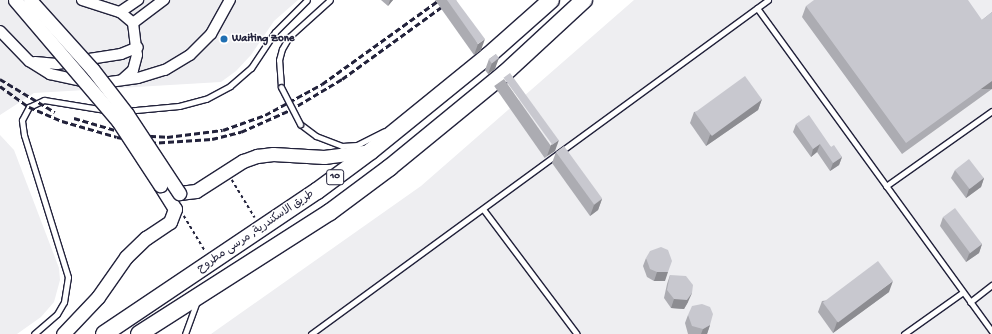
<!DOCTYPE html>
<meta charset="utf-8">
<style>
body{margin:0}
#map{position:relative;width:992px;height:334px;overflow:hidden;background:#fff;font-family:"Gochi Hand","Playpen Sans Arabic",sans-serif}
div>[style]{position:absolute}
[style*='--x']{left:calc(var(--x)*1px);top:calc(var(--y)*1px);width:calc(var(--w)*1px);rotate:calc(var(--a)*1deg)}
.built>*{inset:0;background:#eeeef1}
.path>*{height:1.5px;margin-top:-0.75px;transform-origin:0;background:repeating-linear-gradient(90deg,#22223b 0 3px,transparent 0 6px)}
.roads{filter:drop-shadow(1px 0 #22223b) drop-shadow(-1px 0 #22223b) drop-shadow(0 1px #22223b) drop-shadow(0 -1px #22223b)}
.service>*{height:5px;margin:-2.5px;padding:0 2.5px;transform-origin:2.5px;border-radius:2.5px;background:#fff}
.minor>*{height:10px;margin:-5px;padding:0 5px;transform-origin:5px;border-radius:5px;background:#fff}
.tertiary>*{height:13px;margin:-6.5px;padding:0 6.5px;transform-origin:6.5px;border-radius:6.5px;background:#fff}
.primary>*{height:16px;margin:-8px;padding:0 8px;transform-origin:8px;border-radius:8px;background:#fff}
.rail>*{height:2.5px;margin-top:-1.25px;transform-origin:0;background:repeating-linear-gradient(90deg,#22223b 0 6px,transparent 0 9px)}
.bridges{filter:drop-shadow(1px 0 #22223b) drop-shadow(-1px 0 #22223b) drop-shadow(0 1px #22223b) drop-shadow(0 -1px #22223b)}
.service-bridge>*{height:5px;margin:-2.5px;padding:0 2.5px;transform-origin:2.5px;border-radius:2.5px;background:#fff}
.tertiary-bridge>*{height:13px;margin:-6.5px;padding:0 6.5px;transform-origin:6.5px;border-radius:6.5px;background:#fff}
.wall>*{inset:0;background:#acacb2;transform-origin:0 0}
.shaded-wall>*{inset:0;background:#8c8c91;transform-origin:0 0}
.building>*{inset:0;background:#c8c8cf;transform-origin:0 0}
.dots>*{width:11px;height:11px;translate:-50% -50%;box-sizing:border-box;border:2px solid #fff;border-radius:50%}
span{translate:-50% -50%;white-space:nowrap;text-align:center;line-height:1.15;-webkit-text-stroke:3px #fff;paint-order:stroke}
.shield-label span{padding:1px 3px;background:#fff;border:1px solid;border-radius:3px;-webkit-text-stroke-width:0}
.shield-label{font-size:10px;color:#22223b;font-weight:700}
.poi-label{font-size:11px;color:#22223b;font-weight:700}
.left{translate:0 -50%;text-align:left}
.street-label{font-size:11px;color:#22223b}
</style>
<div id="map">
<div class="built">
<div style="clip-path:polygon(0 0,298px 0,274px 21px,251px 55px,236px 71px,221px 82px,34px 93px,0 115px)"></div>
<div style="clip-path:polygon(634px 0,992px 0,992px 334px,211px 334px,421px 186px)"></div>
<div style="clip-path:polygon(0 135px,14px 150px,59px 268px,60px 280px,54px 302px,41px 317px,17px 334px,0 334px)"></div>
</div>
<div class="path">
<div style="--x:232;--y:180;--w:44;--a:58.8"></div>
<div style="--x:184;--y:216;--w:41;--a:59"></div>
</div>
<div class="roads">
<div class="service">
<div style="--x:757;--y:8;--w:400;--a:54"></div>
<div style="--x:281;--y:87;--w:27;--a:-94"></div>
<div style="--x:279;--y:60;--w:11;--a:-75"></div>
<div style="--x:282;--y:49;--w:14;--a:-60"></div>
<div style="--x:289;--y:37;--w:55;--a:-42.1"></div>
<div style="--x:125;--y:111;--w:54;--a:-5.3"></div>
<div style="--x:179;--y:106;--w:28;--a:-15"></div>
<div style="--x:206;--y:99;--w:27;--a:-28"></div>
<div style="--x:230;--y:86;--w:28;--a:-41"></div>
<div style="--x:251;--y:68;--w:43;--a:-56.3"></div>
<div style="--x:275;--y:32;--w:45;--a:-45"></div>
<div style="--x:300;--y:124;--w:20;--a:37"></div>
<div style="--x:316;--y:136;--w:28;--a:21"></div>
<div style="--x:342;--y:146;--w:15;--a:-4"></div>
<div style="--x:357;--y:145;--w:30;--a:-27"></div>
<div style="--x:886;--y:186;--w:130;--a:-35.3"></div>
<div style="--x:483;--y:209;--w:156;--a:53.1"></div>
<div style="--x:970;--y:302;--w:28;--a:-38"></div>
<div style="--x:34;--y:334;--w:30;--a:-41"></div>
<div style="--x:57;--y:314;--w:14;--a:-60"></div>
<div style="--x:64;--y:302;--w:25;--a:-81"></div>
<div style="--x:68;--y:277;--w:149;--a:-107.2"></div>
<div style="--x:24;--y:135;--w:15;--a:-98"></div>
<div style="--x:22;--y:120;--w:15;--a:-62"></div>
<div style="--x:29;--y:107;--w:17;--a:-25"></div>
<div style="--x:44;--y:100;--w:62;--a:9.3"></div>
<div style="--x:185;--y:334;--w:33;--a:-70"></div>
<div style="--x:311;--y:334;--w:566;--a:-36.16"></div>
<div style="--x:904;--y:334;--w:72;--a:-35.4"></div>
</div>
<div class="minor">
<div style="--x:82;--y:0;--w:40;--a:18"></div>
<div style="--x:120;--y:12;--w:17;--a:40"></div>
<div style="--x:133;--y:23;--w:32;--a:83"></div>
<div style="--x:137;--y:55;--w:16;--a:105"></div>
<div style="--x:133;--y:70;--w:15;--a:138"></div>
<div style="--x:120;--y:12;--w:22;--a:-34"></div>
<div style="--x:133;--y:23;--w:39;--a:-37"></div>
<div style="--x:0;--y:31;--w:42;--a:46"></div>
<div style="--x:29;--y:61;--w:25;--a:32"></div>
<div style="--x:50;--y:74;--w:46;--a:12.5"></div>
<div style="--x:95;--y:84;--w:43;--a:-7.9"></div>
<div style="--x:138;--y:78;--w:28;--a:-17"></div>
<div style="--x:165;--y:70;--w:29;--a:-31"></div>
<div style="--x:190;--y:55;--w:30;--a:-45"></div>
<div style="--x:211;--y:34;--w:39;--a:-61"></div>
<div style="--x:35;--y:62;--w:22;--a:5"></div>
<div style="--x:57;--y:64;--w:65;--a:-8.9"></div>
<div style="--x:121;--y:54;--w:18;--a:-22"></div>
</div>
<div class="tertiary">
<div style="--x:179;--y:193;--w:17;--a:-7"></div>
<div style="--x:196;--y:191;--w:56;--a:-32.6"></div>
<div style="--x:243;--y:161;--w:15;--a:-20"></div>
<div style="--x:257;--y:156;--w:16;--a:-7"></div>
<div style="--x:273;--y:154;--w:51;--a:3.4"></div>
<div style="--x:324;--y:157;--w:46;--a:-7.4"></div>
<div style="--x:63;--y:334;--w:51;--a:-46.6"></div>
<div style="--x:98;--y:297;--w:49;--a:-55"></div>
<div style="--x:126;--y:257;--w:28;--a:-44"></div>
<div style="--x:146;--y:238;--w:29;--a:-34"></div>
<div style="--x:170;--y:222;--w:14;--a:-69"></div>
<div style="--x:175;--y:209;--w:28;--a:-122"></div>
</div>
<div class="primary">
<div style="--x:104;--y:334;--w:257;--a:-33.9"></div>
<div style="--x:317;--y:191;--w:67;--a:-36.5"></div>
<div style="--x:371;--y:151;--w:151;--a:-39.1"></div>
<div style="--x:488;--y:56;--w:84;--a:-41.6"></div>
<div style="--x:139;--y:334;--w:227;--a:-32.6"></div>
<div style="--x:330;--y:212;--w:74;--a:-36.7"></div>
<div style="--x:389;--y:168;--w:149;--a:-39.3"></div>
<div style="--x:504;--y:74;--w:109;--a:-42.8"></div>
</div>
</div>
<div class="rail">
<div style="--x:0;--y:79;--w:64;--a:31"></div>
<div style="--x:0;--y:86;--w:36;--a:36"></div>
<div style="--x:29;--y:107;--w:36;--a:23"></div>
<div style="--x:62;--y:121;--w:57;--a:16.2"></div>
<div style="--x:117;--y:137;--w:34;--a:10"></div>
<div style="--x:150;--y:143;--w:62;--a:-3.7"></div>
<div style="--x:212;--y:139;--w:30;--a:-14"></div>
<div style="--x:241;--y:132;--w:54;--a:-24.2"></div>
<div style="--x:290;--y:110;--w:61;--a:-30.8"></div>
<div style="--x:342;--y:79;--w:135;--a:-35.9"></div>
<div style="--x:74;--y:118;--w:60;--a:16.3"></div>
<div style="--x:132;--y:135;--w:35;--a:3"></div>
<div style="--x:167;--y:137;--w:56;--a:-7.1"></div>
<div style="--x:223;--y:130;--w:45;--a:-19.7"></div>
<div style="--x:265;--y:115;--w:65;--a:-28.5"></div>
<div style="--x:322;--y:84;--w:144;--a:-35.7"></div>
</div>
<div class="bridges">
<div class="service-bridge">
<div style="--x:281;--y:87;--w:42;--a:62.8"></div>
</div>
<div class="tertiary-bridge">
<div style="--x:15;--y:0;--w:159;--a:49.6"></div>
<div style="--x:118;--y:121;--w:77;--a:56.7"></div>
<div style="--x:30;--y:0;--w:94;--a:48"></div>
<div style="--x:93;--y:70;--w:56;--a:52.3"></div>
<div style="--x:127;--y:114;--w:95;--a:56.6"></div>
</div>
</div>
<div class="wall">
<div style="clip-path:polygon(381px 0,393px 0,388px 6px)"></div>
<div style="clip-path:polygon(435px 0,456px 0,481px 50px,474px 55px)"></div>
<div style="clip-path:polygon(806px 6px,982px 20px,992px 12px,992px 89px,902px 154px,802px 17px)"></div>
<div style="clip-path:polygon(496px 54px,495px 69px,488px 74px,485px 70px,489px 59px)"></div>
<div style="left:504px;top:79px;width:88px;height:12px;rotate:55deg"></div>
<div style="clip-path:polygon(762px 99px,758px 110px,706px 146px,690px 123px,694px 112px)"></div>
<div style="clip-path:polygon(796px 124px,831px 147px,842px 157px,839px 165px,830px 171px,817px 152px,811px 157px,793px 132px)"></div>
<div style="clip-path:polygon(556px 152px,602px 199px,598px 210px,590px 216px,552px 163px)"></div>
<div style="clip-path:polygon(955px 170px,984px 178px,981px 187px,966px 198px,951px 178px)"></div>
<div style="clip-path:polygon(943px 217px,982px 244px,979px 253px,966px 262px,940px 226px)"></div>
<div style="clip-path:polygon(646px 258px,665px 281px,654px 281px,647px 277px,643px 266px)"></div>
<div style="clip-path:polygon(670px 275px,688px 302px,684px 309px,671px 308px,664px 298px,667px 284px)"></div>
<div style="clip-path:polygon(889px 292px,833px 333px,818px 312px,822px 301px)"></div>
<div style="clip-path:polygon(688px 315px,710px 325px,707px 334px,688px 334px,685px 323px)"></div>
</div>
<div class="shaded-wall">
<div style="clip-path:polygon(390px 0,393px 0,388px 6px)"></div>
<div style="clip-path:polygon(485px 39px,481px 50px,474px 55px,478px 44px)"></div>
<div style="clip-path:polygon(499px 58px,495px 69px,488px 74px,492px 63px)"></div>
<div style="left:992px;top:81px;width:8px;height:106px;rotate:90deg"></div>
<div style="clip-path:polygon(762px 99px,758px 110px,706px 146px,710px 135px)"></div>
<div style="clip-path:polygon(559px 140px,555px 151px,547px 156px,551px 145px)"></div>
<div style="clip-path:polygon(820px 144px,817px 152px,811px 157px,813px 149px)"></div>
<div style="clip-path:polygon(842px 157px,839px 165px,830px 171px,833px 163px)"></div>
<div style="clip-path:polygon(984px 178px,981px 187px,966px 198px,969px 189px)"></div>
<div style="clip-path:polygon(602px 199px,598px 210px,590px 216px,594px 205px)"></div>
<div style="clip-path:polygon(982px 244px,979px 253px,966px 262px,969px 254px)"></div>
<div style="clip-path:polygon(657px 272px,668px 272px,665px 281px,654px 281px)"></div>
<div style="clip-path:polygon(893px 281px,889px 292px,833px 333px,837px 322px)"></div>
<div style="clip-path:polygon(692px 293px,688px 302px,684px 309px,671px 308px,674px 299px)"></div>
<div style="clip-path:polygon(710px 325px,707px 334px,701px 334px,703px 329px)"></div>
</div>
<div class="building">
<div style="clip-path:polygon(447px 0,456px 0,485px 39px,478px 44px)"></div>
<div style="clip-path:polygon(814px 0,968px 0,982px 20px,992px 12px,992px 81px,906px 143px,806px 6px)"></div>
<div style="left:496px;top:54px;width:5px;height:9px;rotate:53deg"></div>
<div style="left:510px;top:73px;width:83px;height:8px;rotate:54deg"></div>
<div style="left:745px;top:76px;width:29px;height:62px;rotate:54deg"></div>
<div style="clip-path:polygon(809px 115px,831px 147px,834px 145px,842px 157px,833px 163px,820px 144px,813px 149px,796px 124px)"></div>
<div style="left:564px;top:146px;width:65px;height:10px;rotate:54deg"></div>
<div style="left:969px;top:159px;width:24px;height:18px;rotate:52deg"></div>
<div style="left:955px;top:208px;width:45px;height:15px;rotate:53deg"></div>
<div style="clip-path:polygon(661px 247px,668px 250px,672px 261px,668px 272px,657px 272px,650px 269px,646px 258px,650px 251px)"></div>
<div style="left:878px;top:261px;width:25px;height:69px;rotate:53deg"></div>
<div style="clip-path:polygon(670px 275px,686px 276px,693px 285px,692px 293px,687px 300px,674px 299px,667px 290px)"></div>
<div style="clip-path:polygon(702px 304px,710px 307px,713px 314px,710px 325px,703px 329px,692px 326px,688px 315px,692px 306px)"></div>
</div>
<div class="dots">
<div style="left:224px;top:39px;background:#1f6fb2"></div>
</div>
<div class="shield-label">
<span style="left:335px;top:177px">10</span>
</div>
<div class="poi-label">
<span class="left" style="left:232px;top:39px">Waiting Zone</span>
</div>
<div class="street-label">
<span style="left:256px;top:232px;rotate:-34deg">طريق الاسكندرية, مرسى مطروح</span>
</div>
</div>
